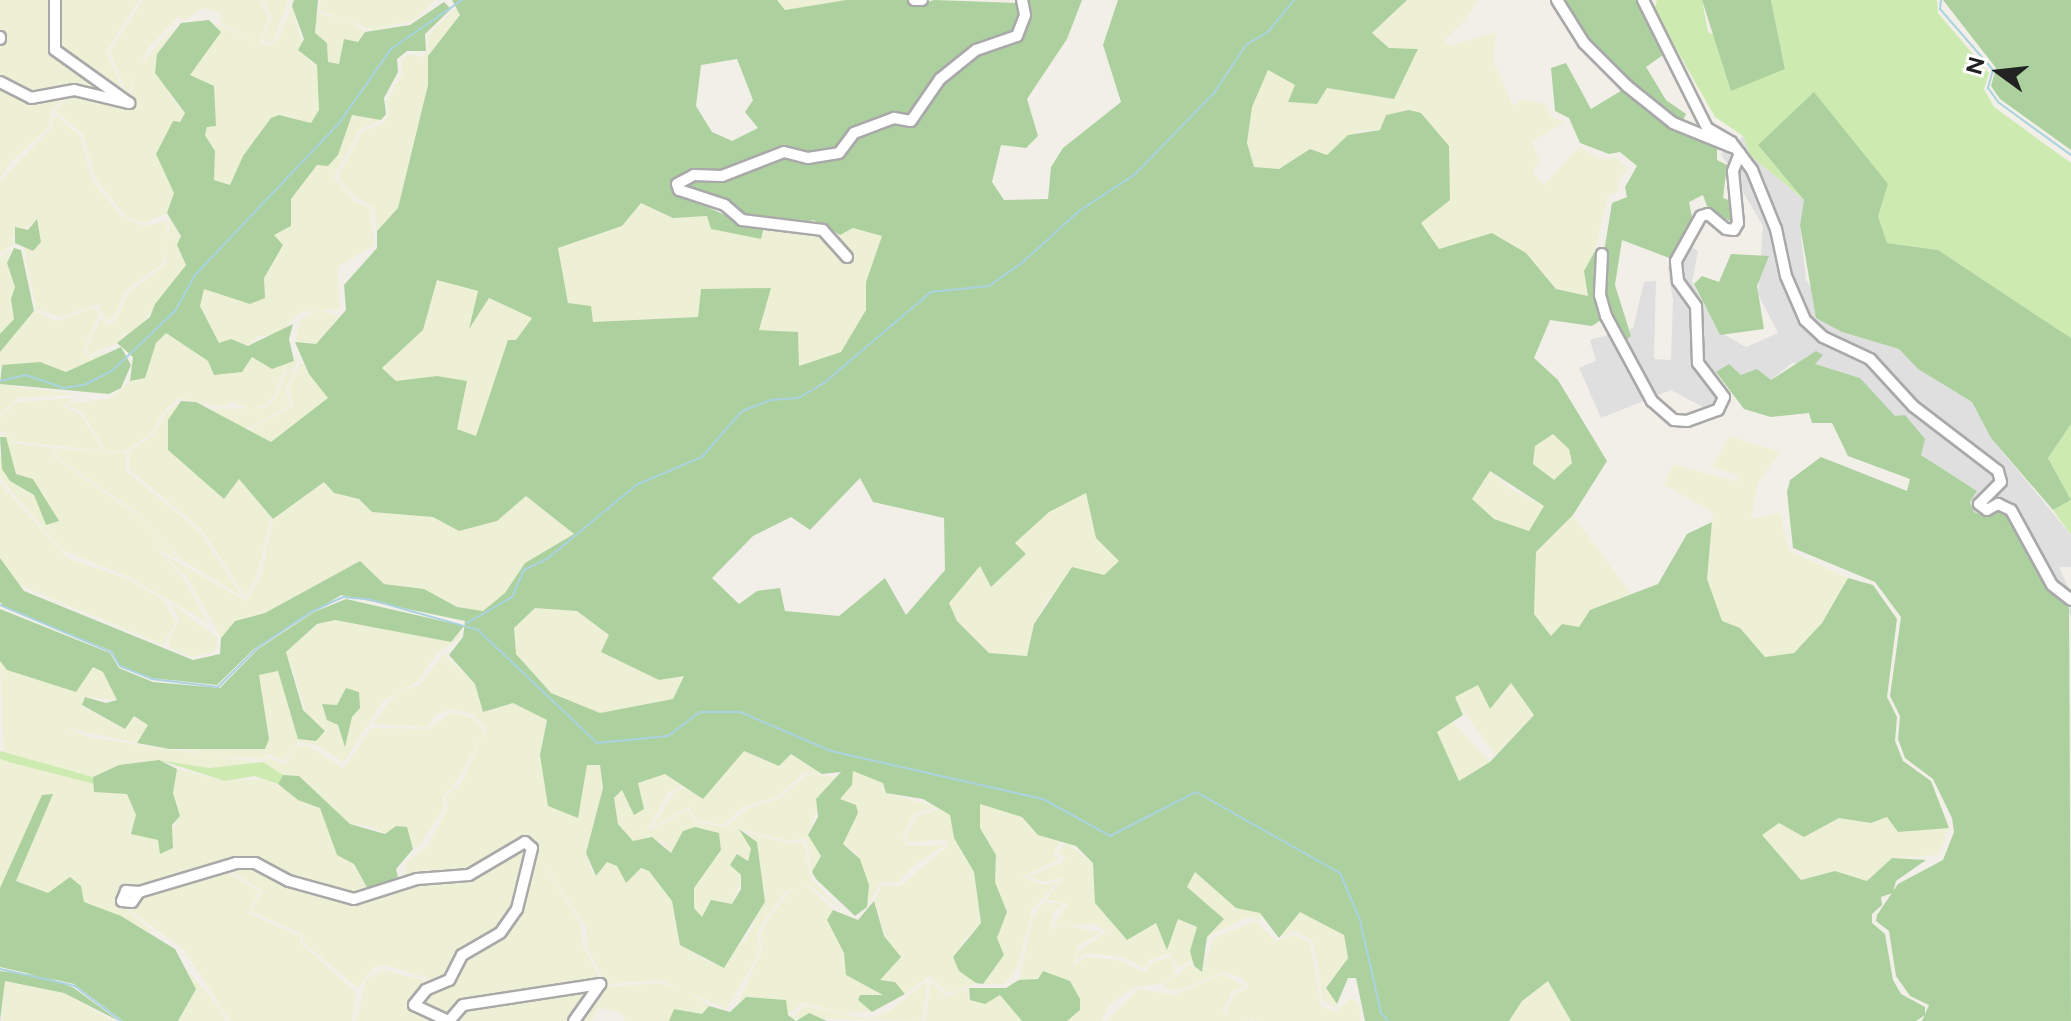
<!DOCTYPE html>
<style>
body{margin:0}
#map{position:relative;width:2071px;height:1021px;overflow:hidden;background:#f2efe9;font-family:Figtree,sans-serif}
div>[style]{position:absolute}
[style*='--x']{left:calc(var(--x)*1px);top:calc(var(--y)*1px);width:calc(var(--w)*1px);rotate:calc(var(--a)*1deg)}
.residential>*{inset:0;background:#e0dfdf}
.farmland>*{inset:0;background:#eef0d5}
.grass>*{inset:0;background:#cdebb0}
.forest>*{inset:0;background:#add19e}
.stream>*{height:2px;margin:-1px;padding:0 1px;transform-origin:1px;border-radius:1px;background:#aad3df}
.roads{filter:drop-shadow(2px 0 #a9a9a9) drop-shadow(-2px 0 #a9a9a9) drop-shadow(0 2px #a9a9a9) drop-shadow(0 -2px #a9a9a9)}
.minor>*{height:10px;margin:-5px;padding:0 5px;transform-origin:5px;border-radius:5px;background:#fff}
span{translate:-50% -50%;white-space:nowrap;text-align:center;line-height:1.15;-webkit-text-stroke:6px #fff;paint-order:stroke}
.north{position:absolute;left:1959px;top:32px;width:80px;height:80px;-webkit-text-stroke:6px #fff;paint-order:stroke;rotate:285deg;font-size:22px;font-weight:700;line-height:32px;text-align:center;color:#222}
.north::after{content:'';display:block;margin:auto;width:28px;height:36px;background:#222;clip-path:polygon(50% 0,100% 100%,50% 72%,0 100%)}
</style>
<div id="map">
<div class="residential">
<div style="clip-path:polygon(1743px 136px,1750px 155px,1804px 200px,1800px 225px,1806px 280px,1842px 332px,1899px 349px,1918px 369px,1972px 402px,1991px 438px,2071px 535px,2071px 567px,2059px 567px,2071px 593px,2071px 616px,2050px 590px,2007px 512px,1997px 509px,1984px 516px,1974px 512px,1970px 502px,1977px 491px,1920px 454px,1860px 378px,1814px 364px,1792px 363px,1771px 380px,1716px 372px,1728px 393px,1710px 411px,1671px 390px,1601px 418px,1579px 368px,1596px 361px,1590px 340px,1633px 328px,1644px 282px,1656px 281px,1654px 359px,1671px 360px,1673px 300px,1668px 269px,1678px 239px,1698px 251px,1692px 282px,1718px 331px,1746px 347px,1778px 333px,1758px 294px,1763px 226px,1721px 154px)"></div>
</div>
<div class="farmland">
<div style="clip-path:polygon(0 0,52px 0,53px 48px,115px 97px,85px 91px,30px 96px,0 80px)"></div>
<div style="clip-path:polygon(57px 0,139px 0,106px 52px,125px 95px,88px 65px,60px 52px)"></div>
<div style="clip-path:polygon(143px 0,260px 0,269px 19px,259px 43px,220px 23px,221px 14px,202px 8px,186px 20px,178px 17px,148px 48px,127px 95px,110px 51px)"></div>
<div style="clip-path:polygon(263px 0,288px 0,274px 40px,266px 43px,262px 39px,272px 18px)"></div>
<div style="clip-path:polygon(321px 0,435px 0,415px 20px,373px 30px,319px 10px)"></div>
<div style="clip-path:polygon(777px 0,846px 0,785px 10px)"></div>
<div style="clip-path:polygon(1407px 0,1478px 0,1464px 22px,1444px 40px,1449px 46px,1496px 32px,1493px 60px,1513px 106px,1522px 99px,1545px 104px,1552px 117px,1565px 122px,1532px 141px,1539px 161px,1533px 172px,1544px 185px,1579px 147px,1599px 159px,1617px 158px,1628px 169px,1618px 181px,1618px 192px,1608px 196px,1595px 251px,1584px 271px,1588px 296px,1557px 289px,1526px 253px,1439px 250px,1421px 223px,1409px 110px,1386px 115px,1380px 130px,1360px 130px,1327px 155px,1310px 149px,1279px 169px,1254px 167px,1247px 144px,1252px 107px,1268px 69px,1295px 85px,1289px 102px,1327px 88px,1393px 99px,1389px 48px,1372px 34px)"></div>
<div style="clip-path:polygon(292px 6px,306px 58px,318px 65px,319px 110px,311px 123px,279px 115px,262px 128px,231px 185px,214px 181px,215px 151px,205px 135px,207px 127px,189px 75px,221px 32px,215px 23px,267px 46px,278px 39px)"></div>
<div style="clip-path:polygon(457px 7px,460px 15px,428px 56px,428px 85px,408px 179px,398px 208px,377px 231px,374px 208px,353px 195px,340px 182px,339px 173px,363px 131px,382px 124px,390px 114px,386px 101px,402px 74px,401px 61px,408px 54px,421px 57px,429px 51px,427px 36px)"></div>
<div style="clip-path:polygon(316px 13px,345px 19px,365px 32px,340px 64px,328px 62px,315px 33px)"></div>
<div style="clip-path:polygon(178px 22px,157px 54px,173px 100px,185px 113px,157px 153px,174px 193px,167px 213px,144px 223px,126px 217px,95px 178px,83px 134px,55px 111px,71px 94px,127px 107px,138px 67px)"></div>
<div style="clip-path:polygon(0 87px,20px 98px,69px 92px,51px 111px,50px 126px,10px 163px,0 179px)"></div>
<div style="clip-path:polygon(54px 114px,80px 136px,92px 180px,121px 216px,144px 226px,167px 221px,168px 249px,161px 265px,124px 292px,118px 311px,107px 322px,98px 304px,60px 317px,36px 309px,24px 247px,33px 251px,37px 220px,11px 238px,15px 243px,0 253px,0 182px,52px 127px)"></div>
<div style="clip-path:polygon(352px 115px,381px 120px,361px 129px,334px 177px,354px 201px,370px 208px,374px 245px,338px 267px,340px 309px,301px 312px,275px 336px,258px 336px,248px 346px,231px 339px,219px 343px,200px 306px,204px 289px,265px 298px,264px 278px,283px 245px,273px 235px,291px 226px,290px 199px,317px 165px,338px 155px)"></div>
<div style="clip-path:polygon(641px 203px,673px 218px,708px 216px,761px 239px,766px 219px,796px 224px,813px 220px,840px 235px,853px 228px,882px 236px,866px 282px,866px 310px,841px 353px,798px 366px,759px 331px,770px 288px,699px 317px,593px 322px,568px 303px,558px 248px,622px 226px)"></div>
<div style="clip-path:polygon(170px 218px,181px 237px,177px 245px,186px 265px,134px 334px,124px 334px,117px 343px,89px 355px,86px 348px,101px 318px,108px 326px,116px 320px,128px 293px,166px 264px)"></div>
<div style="clip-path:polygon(11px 247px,7px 263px,15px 288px,11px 299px,14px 319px,0 334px,0 259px)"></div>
<div style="clip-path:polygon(437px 280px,478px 291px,470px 326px,489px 298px,532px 318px,516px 340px,508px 341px,476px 436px,457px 429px,437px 376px,396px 381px,382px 368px,423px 330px)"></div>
<div style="clip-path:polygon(92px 308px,100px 312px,83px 351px,90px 357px,107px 350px,98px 359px,66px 372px,0 366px,0 352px,34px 311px,56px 321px)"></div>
<div style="clip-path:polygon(319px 310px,339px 316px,316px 344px,295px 342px,300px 320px)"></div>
<div style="clip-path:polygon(166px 332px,208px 361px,214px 375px,252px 357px,294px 362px,297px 354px,296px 367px,284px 371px,273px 398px,263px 406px,251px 409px,232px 402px,221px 407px,179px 398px,163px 412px,152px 433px,126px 451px,106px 451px,82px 412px,65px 404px,112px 398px,130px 381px,145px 378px,156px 343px)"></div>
<div style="clip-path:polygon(301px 362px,329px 398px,271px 442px,248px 431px,294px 405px,288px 389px)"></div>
<div style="clip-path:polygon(295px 369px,285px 390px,291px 404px,257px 425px,243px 429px,210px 409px,265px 408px,276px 398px,286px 372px)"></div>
<div style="clip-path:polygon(6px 381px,13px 387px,80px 394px,18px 398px,0 415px,0 384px)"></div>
<div style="clip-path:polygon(74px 398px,63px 406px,80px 414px,104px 451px,14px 441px,10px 433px,0 432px,0 417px,17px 402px)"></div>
<div style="clip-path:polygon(181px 401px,169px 420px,224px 499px,239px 479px,271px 517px,256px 579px,245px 596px,204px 532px,129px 469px,129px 452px,154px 434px,166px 412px)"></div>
<div style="clip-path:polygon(0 434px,10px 434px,14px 443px,51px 448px,55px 458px,139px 516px,179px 559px,157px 549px,185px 581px,208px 623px,129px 577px,62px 550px,0 478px,0 457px,10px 481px,34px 495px,47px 524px,58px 521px,33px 479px,16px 474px,6px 438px)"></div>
<div style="clip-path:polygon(1553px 434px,1569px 448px,1572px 464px,1554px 481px,1533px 464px,1535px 446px)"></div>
<div style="clip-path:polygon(1729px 436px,1780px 452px,1758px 483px,1751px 519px,1780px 513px,1789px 551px,1848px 578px,1822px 623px,1794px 653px,1765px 657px,1740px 628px,1722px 622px,1707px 579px,1713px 512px,1664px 485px,1673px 464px,1737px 482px,1737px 475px,1712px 467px)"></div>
<div style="clip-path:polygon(53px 448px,126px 453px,126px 471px,200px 532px,243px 597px,182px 560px,136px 512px,56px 457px)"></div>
<div style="clip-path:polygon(1490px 471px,1510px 489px,1544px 506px,1529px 531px,1494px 519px,1472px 499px)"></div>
<div style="clip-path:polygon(324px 482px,334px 493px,359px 499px,372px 512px,433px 517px,459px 531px,497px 521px,526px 496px,574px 534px,525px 563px,505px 593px,483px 611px,457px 607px,424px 589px,384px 584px,360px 561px,265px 613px,235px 621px,221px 638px,188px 579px,162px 553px,246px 601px,261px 575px,273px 519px)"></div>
<div style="clip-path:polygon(0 483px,67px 558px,128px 579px,163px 600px,176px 622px,163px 645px,17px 584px,0 558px)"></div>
<div style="clip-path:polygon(1086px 493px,1096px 538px,1119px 561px,1104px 575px,1049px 596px,1034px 624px,1027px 656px,989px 653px,957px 621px,949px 603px,980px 565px,992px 587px,1026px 554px,1014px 543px,1049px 512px)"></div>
<div style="clip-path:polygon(1573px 515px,1631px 594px,1590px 610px,1579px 628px,1551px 636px,1534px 614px,1536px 552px)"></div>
<div style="clip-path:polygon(169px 602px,218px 638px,215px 652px,192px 657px,171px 648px,168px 642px,179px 619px)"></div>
<div style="clip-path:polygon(535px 608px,577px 611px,610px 635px,601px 651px,685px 676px,673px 699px,600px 713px,551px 693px,516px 654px,514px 628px)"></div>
<div style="clip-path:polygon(evenodd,335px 620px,451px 642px,464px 626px,458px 640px,438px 652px,417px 682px,383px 701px,344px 762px,319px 746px,298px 742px,284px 761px,269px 754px,261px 759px,207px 755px,184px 749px,265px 749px,269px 739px,259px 674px,279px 671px,298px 739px,316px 741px,286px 652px,318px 624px,335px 620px,322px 704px,337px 705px,352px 717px,345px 746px,338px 725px,322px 704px)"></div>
<div style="clip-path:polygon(444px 653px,475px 684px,483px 712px,513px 703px,547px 719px,540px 755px,600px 764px,603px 788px,586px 853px,590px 868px,596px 876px,607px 862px,649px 871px,672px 901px,680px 945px,714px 965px,745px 941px,765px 901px,757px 843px,747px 833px,793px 844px,803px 841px,811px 878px,838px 908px,810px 885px,786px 891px,764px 921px,757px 937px,760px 951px,727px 1009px,660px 980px,606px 984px,588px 949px,586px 927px,530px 842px,468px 874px,405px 882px,406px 862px,427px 847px,448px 807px,445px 797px,462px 782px,486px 727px,472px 714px,451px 709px,435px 715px,428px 727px,373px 724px,396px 693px,420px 685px)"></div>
<div style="clip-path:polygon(0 661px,7px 670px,85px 674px,93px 667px,103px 672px,118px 700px,85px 697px,82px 706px,124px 729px,133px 716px,148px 725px,137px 743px,66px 728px,92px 738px,258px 762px,209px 768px,159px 760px,119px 765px,93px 777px,4px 754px)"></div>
<div style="clip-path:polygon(1511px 683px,1534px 715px,1495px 755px,1454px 698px,1479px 684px,1489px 708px)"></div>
<div style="clip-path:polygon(452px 712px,474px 718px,483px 730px,481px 738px,457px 782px,443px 796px,444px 808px,418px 848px,369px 826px,349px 824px,299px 776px,283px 775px,263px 762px,268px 758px,285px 764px,293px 748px,306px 745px,344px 768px,371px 728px,429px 729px)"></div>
<div style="clip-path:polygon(1453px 722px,1490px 762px,1459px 781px,1437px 732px)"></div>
<div style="clip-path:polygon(743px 751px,779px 766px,791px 754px,822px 774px,805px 772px,777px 797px,745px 806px,723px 825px,695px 820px,690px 807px,652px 827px,675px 791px,686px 788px,703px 799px)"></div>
<div style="clip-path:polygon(0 759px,94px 784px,95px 792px,127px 794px,136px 815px,158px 840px,160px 854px,180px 816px,173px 793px,177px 769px,225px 781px,265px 779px,320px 808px,369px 891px,350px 897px,242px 860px,120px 903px,155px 934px,84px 902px,81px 886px,48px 893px,16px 881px,52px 795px,0 888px)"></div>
<div style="clip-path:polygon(858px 770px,883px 783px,886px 793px,937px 807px,914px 814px,903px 836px,906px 845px,945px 845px,914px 865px,898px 883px,881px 882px,867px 907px,869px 885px,856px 853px,843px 844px,852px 826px,839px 799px,852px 785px,852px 771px)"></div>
<div style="clip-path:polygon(665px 774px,683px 786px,668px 793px,647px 831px,688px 810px,694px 822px,739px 829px,751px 849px,732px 904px,711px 900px,702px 918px,693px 908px,694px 888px,721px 850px,719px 833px,695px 827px,671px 853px,661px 841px,633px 841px,618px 824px,614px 798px,622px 789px,634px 814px,644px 809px,638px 783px)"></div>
<div style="clip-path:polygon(808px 774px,838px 777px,825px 788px,808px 835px,821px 856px,812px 872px,806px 838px,789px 841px,726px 826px,748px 809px,780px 798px)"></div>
<div style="clip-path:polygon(980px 803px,1022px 817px,1038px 835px,1061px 840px,1053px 854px,1059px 859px,1023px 877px,1042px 885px,1059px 881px,1032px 910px,1018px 966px,1004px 984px,983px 984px,1004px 955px,997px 938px,1007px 912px,995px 882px,996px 855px,980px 828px)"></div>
<div style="clip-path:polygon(940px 809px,950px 815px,954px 838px,974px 872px,981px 924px,961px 943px,959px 971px,976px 983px,949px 994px,929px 976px,905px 994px,895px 982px,879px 980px,889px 968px,888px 944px,874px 901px,882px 885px,900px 886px,948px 846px,945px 840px,908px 842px,906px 836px,917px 816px)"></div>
<div style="clip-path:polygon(1887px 817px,1898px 832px,1949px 828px,1939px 855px,1892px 858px,1867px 881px,1835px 871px,1801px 880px,1761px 835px,1779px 823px,1804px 837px,1839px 818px,1871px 823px)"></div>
<div style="clip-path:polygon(1066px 842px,1093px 863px,1095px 903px,1127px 939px,1156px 923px,1167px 949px,1178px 919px,1197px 927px,1192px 960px,1178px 968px,1169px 953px,1150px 960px,1144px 968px,1122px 957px,1087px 953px,1076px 960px,1077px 952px,1106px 932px,1094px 924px,1053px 926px,1068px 904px,1045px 899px,1064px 878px,1044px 882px,1027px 877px,1061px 863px,1065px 857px,1058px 853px)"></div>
<div style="clip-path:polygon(521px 846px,530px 848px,516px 909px,498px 933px,461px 954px,454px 972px,433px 985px,428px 978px,384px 965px,373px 968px,358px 988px,303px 942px,302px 934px,250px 911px,263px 891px,226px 868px,254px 865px,338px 899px,376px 897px,418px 880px,470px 876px)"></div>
<div style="clip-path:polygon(537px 853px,580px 922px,582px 943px,602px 983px,590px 980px,479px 1000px,442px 1019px,416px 1000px,500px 937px)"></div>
<div style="clip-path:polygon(221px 869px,259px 891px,248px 913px,300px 936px,300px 942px,356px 993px,352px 1021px,230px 1021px,184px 950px,129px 909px,142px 893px)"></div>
<div style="clip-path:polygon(1195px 872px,1236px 907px,1261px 913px,1262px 921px,1247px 917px,1207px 937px,1186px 887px)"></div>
<div style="clip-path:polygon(800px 887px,809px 887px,833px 910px,827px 920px,844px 953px,846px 975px,883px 995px,858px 1000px,872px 1012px,841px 1013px,803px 1002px,788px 1015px,765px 999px,746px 997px,738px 1003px,762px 950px,760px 936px,767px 921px,789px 892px)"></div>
<div style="clip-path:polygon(1043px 902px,1062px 904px,1053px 913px,1051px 929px,1066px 925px,1101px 933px,1077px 946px,1074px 965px,1086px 957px,1118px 960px,1145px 972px,1153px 962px,1170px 957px,1176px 972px,1166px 983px,1132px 988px,1107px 1007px,1102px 1021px,1067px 1021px,1070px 1014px,1043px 971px,1038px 978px,1019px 980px,1032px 919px)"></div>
<div style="clip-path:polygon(1300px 912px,1344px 935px,1348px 958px,1326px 987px,1337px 1004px,1334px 1008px,1323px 999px,1313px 941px,1296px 931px,1279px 938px)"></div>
<div style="clip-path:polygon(1256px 921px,1276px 941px,1293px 935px,1310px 942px,1321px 1006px,1335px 1012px,1351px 998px,1359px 1004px,1361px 1021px,1257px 1021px,1226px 1012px,1234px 995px,1248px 987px,1244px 979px,1223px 972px,1188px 987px,1173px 991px,1163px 986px,1189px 965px,1202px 972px,1213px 938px)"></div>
<div style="clip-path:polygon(186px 969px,220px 1008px,226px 1021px,178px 1021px,196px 989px)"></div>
<div style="clip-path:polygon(384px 970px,426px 981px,428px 986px,415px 994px,411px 1003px,438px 1021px,356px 1021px,366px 979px)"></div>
<div style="clip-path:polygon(1222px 974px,1245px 986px,1232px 991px,1222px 1014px,1236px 1013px,1251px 1021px,1106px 1021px,1139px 989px,1174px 995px)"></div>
<div style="clip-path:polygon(4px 981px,64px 993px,114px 1021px,2px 1021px)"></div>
<div style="clip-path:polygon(927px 981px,922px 1021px,791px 1018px,805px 1006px,868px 1019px,891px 1010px)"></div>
<div style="clip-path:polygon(1548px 981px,1571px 1021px,1509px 1021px,1522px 1001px)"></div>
<div style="clip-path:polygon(931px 982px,947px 997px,966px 988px,971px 1000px,1000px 995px,1022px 1021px,925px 1021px)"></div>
<div style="clip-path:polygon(660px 983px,689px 991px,709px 1006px,702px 1014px,674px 1009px,669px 1021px,625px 1021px,620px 1012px,598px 1008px,592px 1021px,576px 1021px,605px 987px)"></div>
<div style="clip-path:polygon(592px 989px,572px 1021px,451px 1021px,464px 1006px)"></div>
</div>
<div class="grass">
<div style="clip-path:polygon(1657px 0,1702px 0,1708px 32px,1785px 68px,1771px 0,1937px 0,1938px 13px,1989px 73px,1984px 89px,1994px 107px,2071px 163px,2071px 338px,1938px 250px,1887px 243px,1878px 216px,1758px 145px,1804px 200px,1750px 155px,1743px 136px,1715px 117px,1654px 10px)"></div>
<div style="clip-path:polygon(2071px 424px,2071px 535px,2053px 510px,2071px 500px,2048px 458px)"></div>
<div style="clip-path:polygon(0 751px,93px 777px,94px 784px,9px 762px,0 759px)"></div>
<div style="clip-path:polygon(159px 760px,209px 768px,263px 762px,283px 775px,278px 784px,255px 776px,225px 781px)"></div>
</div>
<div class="forest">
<div style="clip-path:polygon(318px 0,315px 33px,327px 43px,328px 62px,339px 64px,344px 39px,358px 42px,365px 32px,410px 25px,444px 2px,451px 9px,425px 34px,426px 51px,407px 51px,397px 59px,398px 72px,384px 98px,386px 114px,381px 120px,352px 115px,338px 155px,328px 166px,317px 165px,291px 199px,291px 226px,274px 235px,283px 245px,264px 278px,265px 298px,250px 304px,204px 289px,200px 306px,219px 343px,231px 339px,248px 346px,293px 324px,289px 339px,294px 361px,272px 369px,252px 357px,242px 372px,214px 375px,208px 361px,166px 333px,156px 343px,145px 378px,130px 381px,133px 357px,117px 343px,150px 317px,155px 304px,186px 265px,177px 245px,181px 236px,167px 213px,174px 193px,156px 154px,173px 121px,180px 122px,185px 113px,155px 73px,157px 54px,181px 23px,209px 20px,221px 32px,190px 75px,214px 86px,216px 126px,207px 127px,205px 135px,215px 151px,214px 180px,230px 185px,243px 156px,271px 118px,279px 115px,311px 123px,319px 110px,317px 65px,298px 50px,304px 39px,292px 6px,294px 0)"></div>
<div style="clip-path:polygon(evenodd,452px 0,777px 0,785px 10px,846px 0,909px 0,917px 5px,934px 0,1021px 3px,1020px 26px,1014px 33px,973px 48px,936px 76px,913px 117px,905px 120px,893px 113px,852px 131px,837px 149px,809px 154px,784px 151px,721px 175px,691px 172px,674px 185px,677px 193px,742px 223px,764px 227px,761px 239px,711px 229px,707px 216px,673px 218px,641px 203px,622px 226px,558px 248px,568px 303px,591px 306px,593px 322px,698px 317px,701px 289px,771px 288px,759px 330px,798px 332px,799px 366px,841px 352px,866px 310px,866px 282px,882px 236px,853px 228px,840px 235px,813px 220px,796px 224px,743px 217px,726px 203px,681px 189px,686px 180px,723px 178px,785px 154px,809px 161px,841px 155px,856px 135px,896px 121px,904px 126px,914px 122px,942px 80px,978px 52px,1020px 36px,1026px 26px,1027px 0,1082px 0,1067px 39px,1027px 99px,1038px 136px,1026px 148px,1001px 145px,992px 182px,1004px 200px,1048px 199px,1051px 167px,1063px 148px,1121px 102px,1103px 45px,1118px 0,1407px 0,1372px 33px,1389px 48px,1418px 49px,1394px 99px,1327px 88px,1317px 104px,1288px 102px,1295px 85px,1268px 70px,1252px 107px,1247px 143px,1254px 167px,1279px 169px,1310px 149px,1327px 155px,1348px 135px,1380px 130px,1386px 115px,1409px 110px,1421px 113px,1449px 146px,1450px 200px,1421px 223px,1439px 249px,1492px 233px,1526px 253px,1556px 289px,1588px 296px,1584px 271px,1595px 251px,1600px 254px,1595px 276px,1604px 318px,1592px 326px,1550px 320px,1534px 358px,1558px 380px,1607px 461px,1573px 515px,1536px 552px,1534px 614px,1551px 636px,1562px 624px,1579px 627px,1590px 610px,1658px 584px,1687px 534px,1712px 522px,1707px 579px,1722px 621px,1740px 628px,1765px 657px,1794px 653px,1822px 623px,1848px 578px,1873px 585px,1897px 619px,1887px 697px,1897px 717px,1895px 741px,1903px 761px,1931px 781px,1949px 828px,1898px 832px,1887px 817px,1871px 823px,1839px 818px,1804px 837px,1779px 823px,1762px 835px,1801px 880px,1835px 871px,1867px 881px,1892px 858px,1926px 860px,1896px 881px,1893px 893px,1881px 897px,1882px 905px,1872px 914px,1872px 923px,1885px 934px,1893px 980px,1901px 994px,1925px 1007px,1925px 1015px,1916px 1021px,1571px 1021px,1548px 981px,1522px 1001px,1509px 1021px,1365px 1021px,1356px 978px,1348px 978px,1337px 1004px,1326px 988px,1348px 958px,1344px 935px,1300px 912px,1279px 938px,1260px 913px,1236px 908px,1195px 872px,1187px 887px,1224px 919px,1207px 937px,1202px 972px,1194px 966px,1190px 951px,1197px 927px,1178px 919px,1167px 950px,1156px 923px,1127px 940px,1095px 903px,1093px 863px,1076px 846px,1038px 835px,1022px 817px,980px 804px,980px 828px,996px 855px,995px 882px,1007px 912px,997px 938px,1004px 955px,983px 984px,976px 983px,959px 971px,953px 957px,981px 923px,974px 872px,954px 838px,950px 815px,923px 799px,886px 793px,883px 783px,853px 771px,852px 785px,840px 799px,856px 805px,858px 813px,843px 844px,860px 859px,869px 885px,867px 907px,855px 916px,816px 879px,812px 872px,821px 856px,808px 835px,818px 817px,816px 799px,841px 772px,822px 774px,791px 754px,779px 766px,744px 751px,703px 799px,665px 774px,638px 783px,644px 809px,634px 815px,622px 790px,614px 798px,618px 824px,633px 841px,652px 837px,671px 853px,683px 831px,695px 827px,719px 833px,721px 850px,694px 888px,694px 908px,702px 917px,711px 900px,732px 904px,741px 889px,741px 875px,730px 865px,737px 854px,748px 861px,751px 849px,739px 829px,757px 842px,765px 902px,724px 968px,680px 945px,672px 901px,649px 871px,641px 868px,626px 883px,617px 866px,607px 862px,596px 876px,586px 853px,603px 788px,600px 765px,587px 765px,578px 818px,548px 806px,540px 755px,547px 720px,513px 703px,483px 712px,475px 684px,449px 655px,463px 637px,465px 621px,341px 595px,255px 648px,217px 685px,152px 678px,120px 666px,112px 651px,5px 608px,0 602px,0 558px,24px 591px,193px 660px,220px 654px,221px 638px,235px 621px,265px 613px,360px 561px,384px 584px,424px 589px,457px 607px,483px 611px,505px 593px,525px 563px,574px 534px,526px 496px,497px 521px,459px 531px,433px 517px,372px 512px,359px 499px,334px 493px,324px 482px,273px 519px,239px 479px,224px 499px,168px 450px,168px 420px,181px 401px,196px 402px,271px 442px,328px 398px,309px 374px,295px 342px,316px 344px,346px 310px,344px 285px,377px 248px,377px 231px,398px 208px,428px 85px,428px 56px,460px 15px,452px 0,737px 59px,753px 100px,745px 112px,758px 128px,732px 141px,712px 132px,696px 106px,701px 65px,737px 59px,452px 0,437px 280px,478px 291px,469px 329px,489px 298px,532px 318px,516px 340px,508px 340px,476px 436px,457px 429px,467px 381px,437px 376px,396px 381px,382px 368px,423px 330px,437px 280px,452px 0,1553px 434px,1569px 449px,1572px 463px,1554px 480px,1533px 464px,1535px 446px,1553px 434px,452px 0,1490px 471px,1544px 506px,1529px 531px,1494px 519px,1472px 499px,1490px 471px,452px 0,860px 478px,873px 502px,944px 518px,945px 570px,906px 615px,885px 578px,839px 616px,785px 611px,780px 588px,757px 591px,739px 604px,712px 578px,753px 536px,791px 517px,810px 530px,860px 478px,452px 0,1086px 493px,1096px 538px,1119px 561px,1104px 575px,1072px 567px,1034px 624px,1027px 656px,989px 653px,957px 621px,949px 603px,980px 566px,991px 587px,1026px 554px,1015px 543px,1049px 512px,1086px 493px,452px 0,535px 608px,577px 611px,609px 635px,601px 652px,659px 680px,684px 676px,673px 699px,600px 713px,551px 693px,516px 654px,514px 628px,535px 608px,452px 0,1511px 683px,1534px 715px,1490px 762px,1459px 781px,1437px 732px,1463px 715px,1455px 697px,1478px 685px,1490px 709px,1511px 683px)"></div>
<div style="clip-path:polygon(1564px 0,1639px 0,1663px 55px,1646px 67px,1666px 100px,1686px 114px,1681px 125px,1585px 42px)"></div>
<div style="clip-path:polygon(1702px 0,1771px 0,1785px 69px,1731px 91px)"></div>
<div style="clip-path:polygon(1943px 0,2071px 0,2071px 150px,2000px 99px,1991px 86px,1996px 68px)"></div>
<div style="clip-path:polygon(1566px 63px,1591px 109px,1624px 89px,1672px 126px,1717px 149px,1717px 160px,1727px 165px,1723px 198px,1733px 202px,1732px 222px,1708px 209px,1703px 195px,1689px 202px,1693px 222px,1672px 259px,1622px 240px,1615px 285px,1631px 336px,1625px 341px,1603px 294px,1605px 246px,1612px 203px,1627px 197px,1625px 187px,1637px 166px,1620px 152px,1609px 154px,1580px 143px,1569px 118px,1555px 111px,1551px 68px)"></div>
<div style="clip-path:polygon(1814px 92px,1888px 184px,1878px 216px,1887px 243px,1938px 250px,2071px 338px,2071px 424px,2048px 458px,2071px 500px,2053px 510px,1991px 438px,1972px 402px,1918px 369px,1899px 349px,1842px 332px,1816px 318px,1800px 225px,1804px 200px,1758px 145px)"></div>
<div style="clip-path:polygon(37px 219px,41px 242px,33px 251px,15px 243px,15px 227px,28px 230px)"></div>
<div style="clip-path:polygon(14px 248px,21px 250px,34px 311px,0 352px,0 334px,14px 319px,11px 299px,15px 287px,7px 263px)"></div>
<div style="clip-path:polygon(1731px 254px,1769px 256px,1757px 286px,1764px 329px,1720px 335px,1694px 284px,1702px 276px,1719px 282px)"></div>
<div style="clip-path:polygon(121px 347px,131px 365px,121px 388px,109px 394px,0 384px,2px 365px,40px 362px,66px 372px)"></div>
<div style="clip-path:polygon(1816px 351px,1823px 355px,1815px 364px,1860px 378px,1895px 416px,1905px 415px,1925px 439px,1921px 455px,1977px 491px,1970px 502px,1974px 512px,1984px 516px,1997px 509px,2007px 512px,2050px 590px,2069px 608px,2071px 1021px,1922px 1021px,1929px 1005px,1910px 996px,1896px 976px,1889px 931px,1876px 921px,1877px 915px,1898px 884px,1943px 860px,1954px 832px,1952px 818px,1933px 779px,1905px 758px,1898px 739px,1900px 716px,1890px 696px,1901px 617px,1875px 582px,1793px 548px,1787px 492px,1790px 480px,1821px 457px,1907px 491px,1910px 479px,1848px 456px,1832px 423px,1812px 423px,1809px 413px,1771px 417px,1744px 409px,1716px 372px,1729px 364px,1741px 375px,1757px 369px,1771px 380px)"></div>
<div style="clip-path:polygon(0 437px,6px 437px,16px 474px,33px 479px,59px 521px,46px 525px,34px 495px,10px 481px,2px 469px)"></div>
<div style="clip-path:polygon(346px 599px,464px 626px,451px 642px,335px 620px,317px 624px,286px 652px,303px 710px,325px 731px,316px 741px,298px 739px,278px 671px,259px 675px,269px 739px,265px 749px,170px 749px,137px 743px,148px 725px,134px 716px,125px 729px,82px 705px,85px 697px,106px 703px,117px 700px,103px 672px,93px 667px,76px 692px,7px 670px,0 661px,0 609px,110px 653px,119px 668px,153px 682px,220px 688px,258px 649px,314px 612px)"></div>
<div style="clip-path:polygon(346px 688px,359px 692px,360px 708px,352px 717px,345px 747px,338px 725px,327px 720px,322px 704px,337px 705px)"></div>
<div style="clip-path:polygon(159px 760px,177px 769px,173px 793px,180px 816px,172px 825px,173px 848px,160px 854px,158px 840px,131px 834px,136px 815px,127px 794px,94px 792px,93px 777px,119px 765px)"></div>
<div style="clip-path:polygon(283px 775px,299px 776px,350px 824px,385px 834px,396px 826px,407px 827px,413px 849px,396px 869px,400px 886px,369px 891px,354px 864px,337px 855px,320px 808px,298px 800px,278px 784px)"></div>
<div style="clip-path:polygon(53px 794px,16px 881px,48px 893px,70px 877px,81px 886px,84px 902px,121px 916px,175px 949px,196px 989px,178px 1021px,123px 1021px,74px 984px,0 967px,0 888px,42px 795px)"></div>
<div style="clip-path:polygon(874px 901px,884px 936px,901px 957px,880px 980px,895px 982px,905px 994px,872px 1012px,858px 1000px,860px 995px,883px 995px,846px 975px,844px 953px,827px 920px,833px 910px,858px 920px)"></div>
<div style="clip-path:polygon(0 971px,44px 976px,74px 988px,119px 1021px,64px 993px,5px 981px,0 1021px)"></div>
<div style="clip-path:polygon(1043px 971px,1070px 981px,1080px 999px,1080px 1010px,1067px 1021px,1022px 1021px,1000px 995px,985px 1004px,970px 1000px,969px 988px,1006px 988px,1019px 980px,1038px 979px)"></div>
<div style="clip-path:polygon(746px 997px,786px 1000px,788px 1015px,796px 1021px,809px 1013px,827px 1021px,669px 1021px,674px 1009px,702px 1014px,709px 1006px,730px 1012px)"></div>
</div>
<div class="stream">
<div style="--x:1941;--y:0;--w:9;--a:96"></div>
<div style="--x:1940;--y:9;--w:81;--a:49"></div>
<div style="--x:1993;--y:70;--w:19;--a:106"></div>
<div style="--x:1988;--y:88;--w:17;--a:54"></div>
<div style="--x:1998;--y:102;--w:90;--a:36"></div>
<div style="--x:0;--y:381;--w:27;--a:-13"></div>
<div style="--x:26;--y:375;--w:40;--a:18.9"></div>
<div style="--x:64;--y:388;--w:20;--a:-9"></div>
<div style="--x:84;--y:385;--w:33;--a:-27"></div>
<div style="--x:113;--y:370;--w:86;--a:-43.6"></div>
<div style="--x:175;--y:311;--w:41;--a:-60.9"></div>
<div style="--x:195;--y:275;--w:209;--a:-46.5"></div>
<div style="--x:339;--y:123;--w:90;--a:-54.9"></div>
<div style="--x:391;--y:49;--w:86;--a:-34.6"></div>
<div style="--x:0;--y:605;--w:121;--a:22.9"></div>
<div style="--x:111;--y:652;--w:17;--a:57"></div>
<div style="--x:120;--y:666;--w:35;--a:22"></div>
<div style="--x:152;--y:679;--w:66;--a:6.9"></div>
<div style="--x:218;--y:687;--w:55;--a:-45"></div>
<div style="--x:257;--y:648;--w:65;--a:-33.7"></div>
<div style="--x:311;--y:612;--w:35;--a:-25"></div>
<div style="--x:343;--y:597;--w:25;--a:5"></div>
<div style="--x:368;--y:599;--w:114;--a:15.7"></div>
<div style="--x:478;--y:630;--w:164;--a:43.5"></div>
<div style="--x:597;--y:743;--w:71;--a:-5.6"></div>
<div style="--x:668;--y:736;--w:40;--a:-37"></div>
<div style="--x:700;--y:712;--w:40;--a:0"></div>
<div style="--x:740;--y:712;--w:99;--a:23.2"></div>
<div style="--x:831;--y:751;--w:217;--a:12.8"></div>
<div style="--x:1043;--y:799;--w:77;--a:28.9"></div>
<div style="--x:1110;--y:836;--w:97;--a:-27.1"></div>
<div style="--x:1196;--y:792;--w:165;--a:29.4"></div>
<div style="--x:1340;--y:873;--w:51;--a:66.9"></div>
<div style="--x:1360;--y:920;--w:95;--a:77.3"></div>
<div style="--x:1381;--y:1013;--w:11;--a:49"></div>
<div style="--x:467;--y:623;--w:52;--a:-30"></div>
<div style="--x:512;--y:597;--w:30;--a:-66"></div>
<div style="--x:524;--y:570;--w:25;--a:-26"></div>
<div style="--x:547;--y:559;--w:116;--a:-39.7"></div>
<div style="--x:636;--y:485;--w:72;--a:-23"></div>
<div style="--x:702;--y:457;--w:61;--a:-49"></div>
<div style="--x:742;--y:411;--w:31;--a:-21"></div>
<div style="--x:771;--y:400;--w:27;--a:-4"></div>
<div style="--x:798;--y:398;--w:30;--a:-30"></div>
<div style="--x:824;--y:383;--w:140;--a:-40.4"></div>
<div style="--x:931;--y:292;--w:58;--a:-5.9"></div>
<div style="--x:989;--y:286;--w:42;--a:-35.2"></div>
<div style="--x:1023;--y:262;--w:76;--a:-42.3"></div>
<div style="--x:1079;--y:211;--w:66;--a:-33.2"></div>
<div style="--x:1134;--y:175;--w:115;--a:-45.7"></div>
<div style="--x:1214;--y:93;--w:58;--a:-56.3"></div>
<div style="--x:1246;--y:45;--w:27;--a:-31"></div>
<div style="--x:1269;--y:31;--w:40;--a:-51"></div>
<div style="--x:0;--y:969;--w:77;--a:12.8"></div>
<div style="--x:75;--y:986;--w:58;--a:37.3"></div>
</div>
<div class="roads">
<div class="minor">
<div style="--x:914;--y:0;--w:8;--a:0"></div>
<div style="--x:1557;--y:0;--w:51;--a:57.9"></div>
<div style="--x:1584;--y:43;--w:61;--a:45"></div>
<div style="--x:1627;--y:86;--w:59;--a:38.8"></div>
<div style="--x:1673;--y:123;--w:64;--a:22.1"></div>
<div style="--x:1643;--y:0;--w:143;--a:63.4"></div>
<div style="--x:1707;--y:128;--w:28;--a:30"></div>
<div style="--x:1731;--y:142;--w:35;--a:53"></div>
<div style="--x:1752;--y:170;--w:64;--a:67.9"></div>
<div style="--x:1776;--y:229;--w:48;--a:78"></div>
<div style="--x:1786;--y:276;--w:48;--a:66.6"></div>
<div style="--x:1805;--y:320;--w:25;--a:43"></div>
<div style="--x:1823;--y:337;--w:52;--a:25.1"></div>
<div style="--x:1870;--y:359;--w:64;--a:47.5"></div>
<div style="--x:1913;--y:406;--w:107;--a:37.4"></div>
<div style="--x:1998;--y:471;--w:11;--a:75"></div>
<div style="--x:2001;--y:482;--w:31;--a:135"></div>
<div style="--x:1979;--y:504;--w:10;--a:37"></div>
<div style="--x:1987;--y:510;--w:13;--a:-29"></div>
<div style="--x:1998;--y:504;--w:14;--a:25"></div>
<div style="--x:2011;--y:510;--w:85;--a:61.3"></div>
<div style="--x:2052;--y:585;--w:24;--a:38"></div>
<div style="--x:0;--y:37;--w:2;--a:90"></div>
<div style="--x:0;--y:82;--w:35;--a:27"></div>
<div style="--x:31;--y:98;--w:44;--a:-10.5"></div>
<div style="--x:74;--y:90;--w:57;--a:13.3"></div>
<div style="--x:129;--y:103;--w:91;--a:-144.4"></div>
<div style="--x:55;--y:50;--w:50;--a:-90"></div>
<div style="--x:1602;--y:254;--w:41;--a:92.8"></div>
<div style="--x:1600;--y:295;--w:22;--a:74"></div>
<div style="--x:1606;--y:316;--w:97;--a:61.6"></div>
<div style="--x:1652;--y:401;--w:29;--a:41"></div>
<div style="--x:1674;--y:420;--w:13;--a:4"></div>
<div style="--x:1687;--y:421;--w:33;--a:-20"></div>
<div style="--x:1718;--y:410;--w:14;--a:-65"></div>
<div style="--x:1724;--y:397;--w:43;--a:-127.4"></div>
<div style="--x:1698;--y:363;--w:57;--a:-92"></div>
<div style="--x:1696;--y:306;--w:31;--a:-126"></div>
<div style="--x:1678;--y:281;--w:20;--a:-96"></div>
<div style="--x:1676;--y:261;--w:51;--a:-60.9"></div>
<div style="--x:1701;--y:216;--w:7;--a:-16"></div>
<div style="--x:1708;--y:214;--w:23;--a:40"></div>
<div style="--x:1726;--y:229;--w:8;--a:7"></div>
<div style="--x:1734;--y:230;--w:8;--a:-60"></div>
<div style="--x:1738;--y:223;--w:52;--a:-95.5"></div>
<div style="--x:1733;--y:171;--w:19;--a:-69"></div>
<div style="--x:847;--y:257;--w:36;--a:-132"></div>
<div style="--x:823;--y:230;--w:82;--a:-173"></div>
<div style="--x:742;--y:220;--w:23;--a:-139"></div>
<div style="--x:725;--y:205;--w:48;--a:-161.9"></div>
<div style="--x:679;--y:190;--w:6;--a:-108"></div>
<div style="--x:677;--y:184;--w:19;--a:-28"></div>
<div style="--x:694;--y:175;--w:28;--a:2"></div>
<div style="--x:722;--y:176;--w:66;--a:-21.2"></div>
<div style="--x:784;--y:152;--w:25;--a:14"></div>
<div style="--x:808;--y:158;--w:31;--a:-9"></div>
<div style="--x:839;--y:153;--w:25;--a:-53"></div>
<div style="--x:854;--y:133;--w:43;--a:-20.6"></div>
<div style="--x:894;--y:118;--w:17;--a:10"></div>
<div style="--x:911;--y:121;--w:51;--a:-55.4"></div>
<div style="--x:940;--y:79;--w:46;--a:-38.9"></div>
<div style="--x:976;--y:50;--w:43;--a:-18.9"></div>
<div style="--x:1017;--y:36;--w:22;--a:-69"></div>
<div style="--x:1025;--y:15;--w:15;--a:-101"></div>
<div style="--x:139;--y:892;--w:12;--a:125"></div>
<div style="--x:132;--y:902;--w:10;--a:-174"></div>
<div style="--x:122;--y:901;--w:11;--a:-68"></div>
<div style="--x:126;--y:891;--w:13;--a:4"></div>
<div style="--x:139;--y:892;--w:101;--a:-16.6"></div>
<div style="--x:236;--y:863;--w:19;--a:0"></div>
<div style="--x:255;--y:863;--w:38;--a:28"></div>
<div style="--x:289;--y:881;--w:67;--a:15.5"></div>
<div style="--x:354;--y:899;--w:66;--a:-17.6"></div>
<div style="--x:417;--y:879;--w:52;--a:-4.4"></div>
<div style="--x:469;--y:875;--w:65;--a:-30.5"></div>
<div style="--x:525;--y:842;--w:9;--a:41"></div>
<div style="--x:532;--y:848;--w:63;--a:103.8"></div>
<div style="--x:517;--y:909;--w:29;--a:125"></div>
<div style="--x:500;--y:933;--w:44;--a:149.9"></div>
<div style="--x:462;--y:955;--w:28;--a:117"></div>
<div style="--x:449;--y:980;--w:25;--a:157"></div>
<div style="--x:426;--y:990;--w:19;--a:129"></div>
<div style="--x:414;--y:1005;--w:38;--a:25"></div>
<div style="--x:449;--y:1021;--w:21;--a:-49"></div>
<div style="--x:463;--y:1005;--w:139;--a:-8.7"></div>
<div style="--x:600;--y:984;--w:45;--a:125.1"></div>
</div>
</div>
<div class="north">N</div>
</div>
